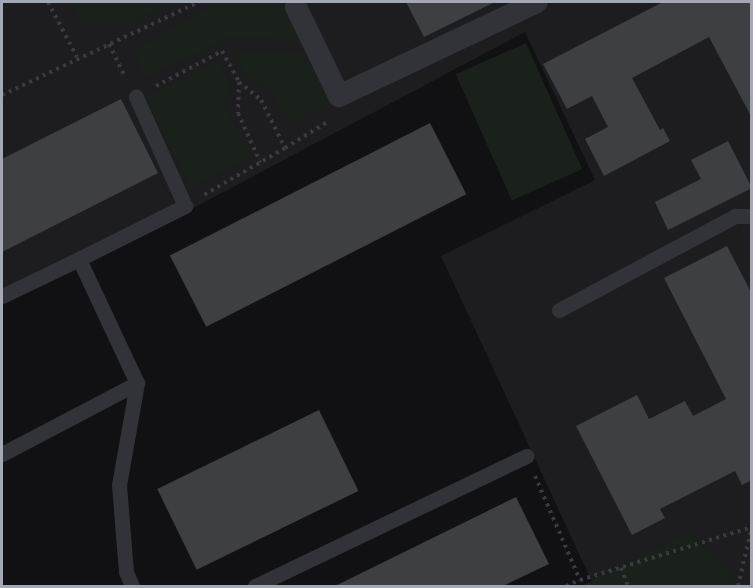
<!DOCTYPE html>
<style>
body{margin:0}
#map{position:relative;width:753px;height:588px;overflow:hidden;background:#111113;font-family:"Nunito Sans",sans-serif}
div>[style]{position:absolute}
[style*='--x']{left:calc(var(--x)*1px);top:calc(var(--y)*1px);width:calc(var(--w)*1px);rotate:calc(var(--a)*1deg)}
.built>*{inset:0;background:#1d1d20}
.green>*{inset:0;background:#19211a;transform-origin:0 0}
.building>*{inset:0;background:#3d3f43;transform-origin:0 0}
.path>*{height:4px;margin-top:-2px;transform-origin:0;background:repeating-linear-gradient(90deg,#383a3f 0 3px,transparent 0 7.5px)}
.service>*{height:15px;margin:-7.5px;padding:0 7.5px;transform-origin:7.5px;border-radius:7.5px;background:#323338}
.pedestrian>*{height:22px;margin:-11px;padding:0 11px;transform-origin:11px;border-radius:11px;background:#323338}
span{translate:-50% -50%;white-space:nowrap;text-align:center;line-height:1.15;-webkit-text-stroke:5px #0c0c0e;paint-order:stroke}
.frame{position:absolute;inset:0;border:3px solid #a2a9b4;pointer-events:none}
</style>
<div id="map">
<div class="built">
<div style="clip-path:polygon(2px 2px,751px 2px,751px 586px,594px 586px,441px 256px,595px 180px,525px 32px,129px 242px,2px 301px)"></div>
</div>
<div class="green">
<div style="clip-path:polygon(71px 2px,173px 2px,130px 24px,82px 23px)"></div>
<div style="clip-path:polygon(219px 2px,280px 2px,300px 40px,232px 37px,145px 77px,133px 50px)"></div>
<div style="left:526px;top:43px;width:138px;height:77px;rotate:66deg"></div>
<div style="clip-path:polygon(232px 51px,304px 53px,331px 102px,292px 124px,267px 86px,247px 76px)"></div>
<div style="clip-path:polygon(218px 61px,230px 84px,224px 105px,252px 156px,191px 187px,145px 98px)"></div>
<div style="clip-path:polygon(689px 532px,732px 575px,729px 586px,582px 586px)"></div>
</div>
<div class="building">
<div style="clip-path:polygon(406px 2px,495px 2px,424px 37px)"></div>
<div style="clip-path:polygon(663px 2px,752px 2px,752px 118px,709px 37px,632px 78px,660px 130px,663px 128px,670px 141px,604px 176px,585px 139px,608px 127px,592px 96px,567px 109px,543px 64px)"></div>
<div style="clip-path:polygon(121px 99px,158px 173px,2px 252px,2px 159px)"></div>
<div style="left:430px;top:123px;width:80px;height:292px;rotate:63deg"></div>
<div style="clip-path:polygon(728px 141px,752px 188px,668px 230px,655px 202px,701px 179px,691px 160px)"></div>
<div style="clip-path:polygon(727px 246px,752px 294px,752px 480px,742px 485px,735px 471px,660px 509px,665px 518px,632px 535px,576px 426px,637px 395px,649px 419px,685px 401px,693px 416px,726px 399px,664px 278px)"></div>
<div style="left:319px;top:410px;width:90px;height:180px;rotate:64deg"></div>
<div style="clip-path:polygon(516px 497px,549px 564px,503px 586px,335px 586px)"></div>
</div>
<div class="path">
<div style="--x:48;--y:2;--w:62;--a:62.2"></div>
<div style="--x:109;--y:44;--w:37;--a:64"></div>
<div style="--x:239;--y:82;--w:31;--a:92"></div>
<div style="--x:238;--y:113;--w:54;--a:65.8"></div>
<div style="--x:156;--y:86;--w:75;--a:-27.9"></div>
<div style="--x:222;--y:51;--w:35;--a:61"></div>
<div style="--x:239;--y:82;--w:28;--a:39"></div>
<div style="--x:261;--y:100;--w:54;--a:63.4"></div>
<div style="--x:285;--y:148;--w:94;--a:149.9"></div>
<div style="--x:2;--y:95;--w:218;--a:-25.3"></div>
<div style="--x:285;--y:148;--w:52;--a:-31.5"></div>
<div style="--x:535;--y:476;--w:113;--a:66.6"></div>
<div style="--x:580;--y:580;--w:180;--a:-17.1"></div>
<div style="--x:621;--y:568;--w:19;--a:69"></div>
<div style="--x:566;--y:586;--w:15;--a:-23"></div>
<div style="--x:738;--y:586;--w:61;--a:-76.7"></div>
</div>
<div class="service">
<div style="--x:2;--y:296;--w:85;--a:-25.7"></div>
<div style="--x:559;--y:310;--w:200;--a:-28.1"></div>
<div style="--x:735;--y:216;--w:17;--a:0"></div>
<div style="--x:2;--y:454;--w:153;--a:-27.7"></div>
<div style="--x:132;--y:586;--w:15;--a:-113"></div>
<div style="--x:126;--y:572;--w:87;--a:-94.6"></div>
<div style="--x:119;--y:485;--w:104;--a:-80"></div>
<div style="--x:137;--y:383;--w:137;--a:-115.1"></div>
<div style="--x:79;--y:259;--w:119;--a:-26.6"></div>
<div style="--x:185;--y:206;--w:120;--a:-114.2"></div>
<div style="--x:255;--y:586;--w:301;--a:-25.6"></div>
</div>
<div class="pedestrian">
<div style="--x:296;--y:7;--w:99;--a:64.2"></div>
<div style="--x:339;--y:96;--w:219;--a:-25.4"></div>
</div>
<div class="frame"></div>
</div>
